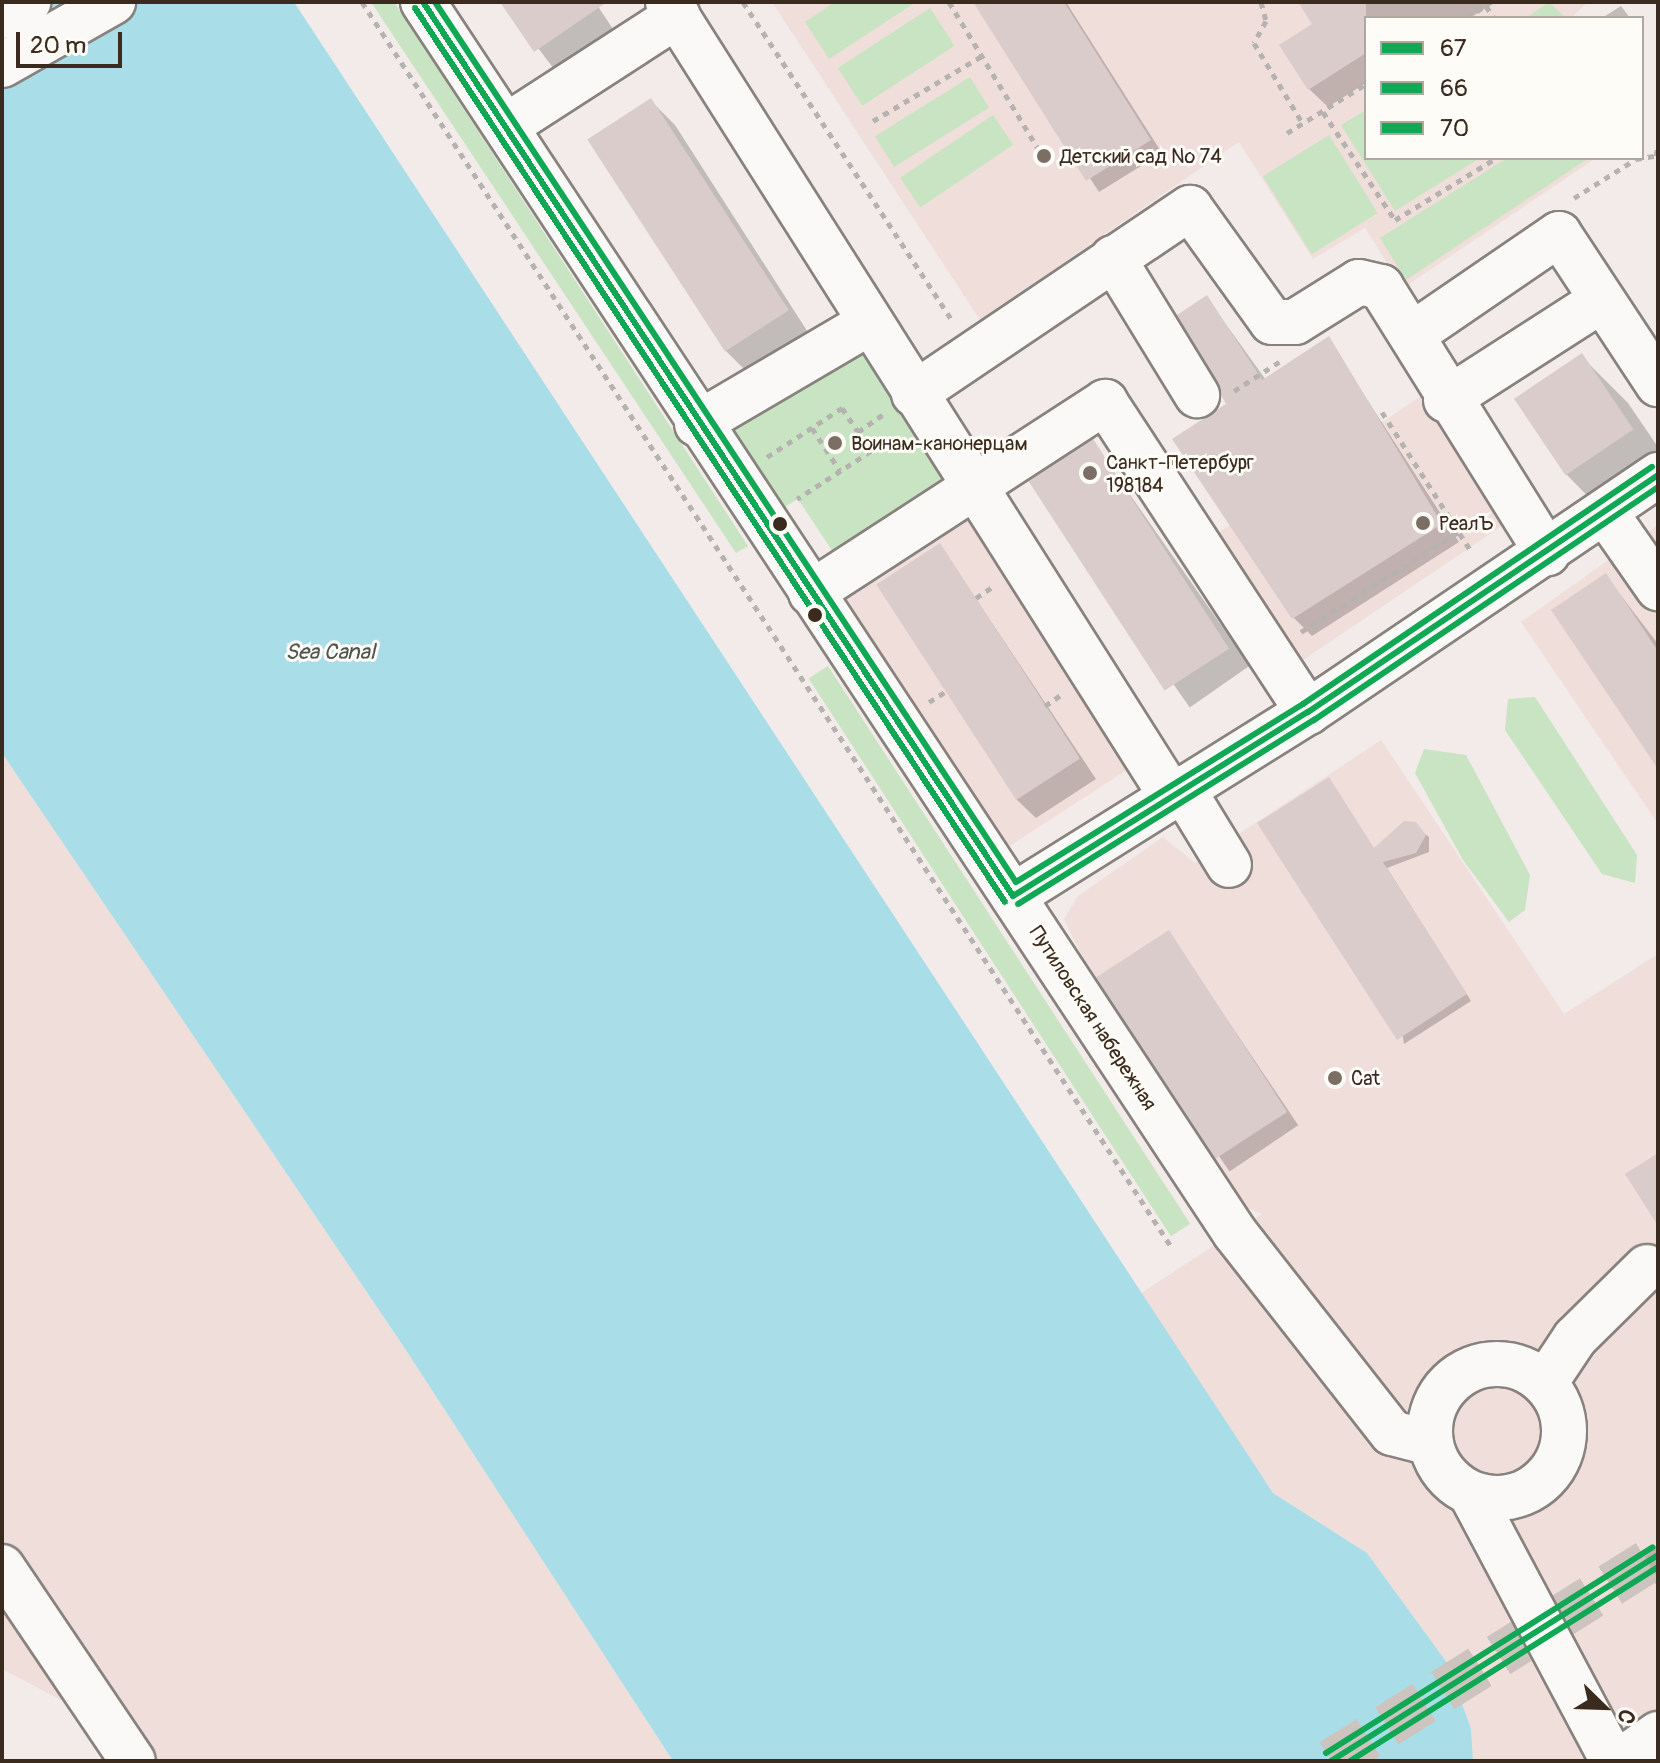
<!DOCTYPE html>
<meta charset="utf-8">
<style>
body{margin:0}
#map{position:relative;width:1660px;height:1763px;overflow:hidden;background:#f2ebe9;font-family:Pangolin,sans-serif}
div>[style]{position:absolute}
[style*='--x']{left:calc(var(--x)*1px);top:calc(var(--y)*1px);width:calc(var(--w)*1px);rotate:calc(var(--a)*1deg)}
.built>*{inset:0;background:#f0dedb;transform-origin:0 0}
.green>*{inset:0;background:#c8e4c2;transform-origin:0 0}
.water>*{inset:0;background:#a9dee8}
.shadow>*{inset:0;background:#0003;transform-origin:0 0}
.building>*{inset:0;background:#dacccb;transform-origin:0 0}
.minor-tunnel>*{height:44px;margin-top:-22px;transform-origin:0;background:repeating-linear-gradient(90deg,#cdc4c0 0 44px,transparent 0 66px)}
.path>*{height:5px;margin-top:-2.5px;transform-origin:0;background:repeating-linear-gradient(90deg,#b5b2af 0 6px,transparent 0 12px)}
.roads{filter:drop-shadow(2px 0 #88827e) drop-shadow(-2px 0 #88827e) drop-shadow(0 2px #88827e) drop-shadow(0 -2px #88827e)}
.minor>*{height:44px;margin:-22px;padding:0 22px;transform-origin:22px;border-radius:22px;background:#faf9f7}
.minor>.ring{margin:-22px;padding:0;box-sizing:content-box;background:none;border:44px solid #faf9f7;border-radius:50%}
.highway>*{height:44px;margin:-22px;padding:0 22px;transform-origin:22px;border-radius:22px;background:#faf9f7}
.bus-1>*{height:6px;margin:-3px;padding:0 3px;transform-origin:3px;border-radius:3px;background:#10a855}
.bus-2>*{height:6px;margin:-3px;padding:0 3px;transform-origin:3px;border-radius:3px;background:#10a855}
.bus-3>*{height:6px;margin:-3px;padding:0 3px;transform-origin:3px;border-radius:3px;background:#10a855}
.dots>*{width:22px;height:22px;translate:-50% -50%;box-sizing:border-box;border:4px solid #fdfcf7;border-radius:50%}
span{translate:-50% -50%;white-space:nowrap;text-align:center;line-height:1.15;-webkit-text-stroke:6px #fdfcf7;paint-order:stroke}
.poi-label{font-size:20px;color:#3b2a1e}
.left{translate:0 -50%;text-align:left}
.street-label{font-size:20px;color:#3b2a1e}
.water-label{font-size:22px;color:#4f5650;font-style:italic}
.frame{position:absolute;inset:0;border:4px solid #3b2a1e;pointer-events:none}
.legend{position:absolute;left:1364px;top:16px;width:280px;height:144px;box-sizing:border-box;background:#fdfcf7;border:2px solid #afa8a0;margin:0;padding:10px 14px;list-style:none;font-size:24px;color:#3b2a1e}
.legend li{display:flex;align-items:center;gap:16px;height:40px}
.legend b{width:40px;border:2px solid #afa8a0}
.north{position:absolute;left:1564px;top:1667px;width:80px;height:80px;-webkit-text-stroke:6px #fdfcf7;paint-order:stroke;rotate:113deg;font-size:22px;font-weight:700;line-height:32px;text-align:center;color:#3b2a1e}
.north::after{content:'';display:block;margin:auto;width:28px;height:36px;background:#3b2a1e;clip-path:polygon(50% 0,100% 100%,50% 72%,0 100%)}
.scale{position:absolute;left:16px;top:32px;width:106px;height:36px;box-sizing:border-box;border:4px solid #3b2a1e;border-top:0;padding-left:10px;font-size:24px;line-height:28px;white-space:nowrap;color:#3b2a1e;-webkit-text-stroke:6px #fdfcf7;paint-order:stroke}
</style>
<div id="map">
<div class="built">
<div style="clip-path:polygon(772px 2px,1588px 2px,1571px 18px,1366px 18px,1366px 158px,1596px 158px,1403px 288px,1365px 228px,1313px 259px,1239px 142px,980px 320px)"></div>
<div style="left:1424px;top:394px;width:153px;height:261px;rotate:56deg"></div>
<div style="left:968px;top:501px;width:312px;height:157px;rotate:57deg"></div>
<div style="clip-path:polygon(1658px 525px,1658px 824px,1521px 622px)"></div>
<div style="clip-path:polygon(1381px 740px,1564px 1014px,1658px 954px,1658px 1761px,1473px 1761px,1471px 1729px,1448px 1664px,1367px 1553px,1273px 1493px,1140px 1294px,1262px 1214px,1236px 1203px,1093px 979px,1064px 919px,1078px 896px,1163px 837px,1195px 863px)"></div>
<div style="clip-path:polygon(2px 753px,402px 1344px,673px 1761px,158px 1761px,147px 1745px,2px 1669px)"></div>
</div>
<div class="green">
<div style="clip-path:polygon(371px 2px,394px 2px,748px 546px,736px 553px)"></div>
<div style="clip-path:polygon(835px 2px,916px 2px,829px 59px,805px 22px)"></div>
<div style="clip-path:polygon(1549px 2px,1566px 18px,1526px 18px)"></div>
<div style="left:930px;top:8px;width:45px;height:110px;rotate:57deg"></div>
<div style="left:970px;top:77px;width:36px;height:112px;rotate:58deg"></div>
<div style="clip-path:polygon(1366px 110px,1366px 158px,1480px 158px,1395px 211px,1341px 125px)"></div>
<div style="left:993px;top:115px;width:36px;height:112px;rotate:56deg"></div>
<div style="left:1329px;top:135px;width:92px;height:78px;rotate:58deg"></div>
<div style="clip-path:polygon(1507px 158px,1589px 158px,1406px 280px,1380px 238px)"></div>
<div style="clip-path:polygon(866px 339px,949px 477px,835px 555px,798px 499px,778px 511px,723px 428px)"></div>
<div style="left:828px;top:666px;width:665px;height:23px;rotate:57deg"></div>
<div style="clip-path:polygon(1535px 697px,1637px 855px,1635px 883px,1602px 874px,1505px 730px,1508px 699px)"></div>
<div style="clip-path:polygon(1424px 749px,1466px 755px,1530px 875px,1525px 910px,1509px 922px,1463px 860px,1415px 773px)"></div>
</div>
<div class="water">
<div style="clip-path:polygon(2px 2px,294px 2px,1273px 1493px,1367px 1553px,1448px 1664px,1471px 1729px,1473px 1761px,673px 1761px,402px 1344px,2px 753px)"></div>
</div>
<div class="shadow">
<div style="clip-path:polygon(503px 2px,595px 2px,613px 29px,554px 69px)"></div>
<div style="clip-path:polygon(976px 2px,1066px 2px,1162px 153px,1099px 192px)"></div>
<div style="clip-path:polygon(1301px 2px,1495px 2px,1470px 18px,1366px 18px,1366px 83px,1328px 107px,1309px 89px,1315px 25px)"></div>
<div style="clip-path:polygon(1621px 6px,1630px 18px,1602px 18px)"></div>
<div style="clip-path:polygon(651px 101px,675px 125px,811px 337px,751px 376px,726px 351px)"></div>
<div style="clip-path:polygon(1207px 298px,1266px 380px,1328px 339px,1459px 542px,1312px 636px,1294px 618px)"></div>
<div style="clip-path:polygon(1581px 356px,1628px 403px,1658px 447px,1658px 492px,1613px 522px,1566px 474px)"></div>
<div style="left:1093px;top:442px;width:273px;height:73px;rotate:55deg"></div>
<div style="clip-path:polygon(940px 545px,1096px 779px,1036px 818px,1017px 800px)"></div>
<div style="clip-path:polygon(1606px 576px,1658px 644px,1658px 765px)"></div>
<div style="clip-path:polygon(1411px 823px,1429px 837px,1429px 852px,1387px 868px,1471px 1001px,1404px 1044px,1375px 849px)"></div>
<div style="left:1168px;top:932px;width:233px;height:83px;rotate:56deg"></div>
<div style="clip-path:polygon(1658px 1547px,1658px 1587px,1639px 1560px)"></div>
</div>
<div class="building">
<div style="clip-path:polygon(500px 2px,607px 2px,534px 52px)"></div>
<div style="clip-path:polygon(973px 2px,1064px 2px,1151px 140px,1086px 181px)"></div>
<div style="clip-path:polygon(1298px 2px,1366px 2px,1366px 53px,1308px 90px,1279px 45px,1312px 24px)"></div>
<div style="left:651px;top:98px;width:253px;height:76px;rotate:57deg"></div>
<div style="clip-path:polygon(1207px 295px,1262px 380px,1329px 336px,1442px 524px,1292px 619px,1172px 439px,1226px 404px,1177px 315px)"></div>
<div style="left:1582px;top:353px;width:92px;height:82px;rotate:56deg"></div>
<div style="left:1093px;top:439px;width:250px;height:77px;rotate:57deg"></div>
<div style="left:940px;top:543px;width:257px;height:76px;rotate:57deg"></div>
<div style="clip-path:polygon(1606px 573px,1658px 651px,1658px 769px,1551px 610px)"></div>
<div style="clip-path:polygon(1329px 777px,1374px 848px,1404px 821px,1416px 822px,1426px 835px,1416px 853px,1383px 862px,1467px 994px,1397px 1040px,1257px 823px)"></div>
<div style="left:1169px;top:930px;width:217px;height:87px;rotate:57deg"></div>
<div style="clip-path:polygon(1658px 1153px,1658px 1226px,1625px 1174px)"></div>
</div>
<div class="minor-tunnel">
<div style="--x:1331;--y:1761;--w:386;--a:-32.2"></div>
</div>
<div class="path">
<div style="--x:362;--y:2;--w:1483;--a:56.97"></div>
<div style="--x:743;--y:2;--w:383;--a:56.7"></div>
<div style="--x:949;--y:2;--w:191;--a:58.7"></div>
<div style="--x:1261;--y:2;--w:20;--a:75"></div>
<div style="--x:1266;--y:21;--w:25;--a:119"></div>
<div style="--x:1254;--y:43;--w:95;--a:58.8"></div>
<div style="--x:1486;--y:6;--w:14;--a:56"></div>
<div style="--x:1467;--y:18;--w:29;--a:-34"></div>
<div style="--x:1323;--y:112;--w:130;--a:56.3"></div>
<div style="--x:1395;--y:220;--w:119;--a:-31.5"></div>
<div style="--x:873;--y:121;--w:127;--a:-30.8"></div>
<div style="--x:1287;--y:133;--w:93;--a:-31.8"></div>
<div style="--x:1656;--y:156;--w:11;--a:-80"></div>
<div style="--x:1574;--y:198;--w:73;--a:-32.2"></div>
<div style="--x:1636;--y:159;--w:22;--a:-10"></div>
<div style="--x:1234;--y:391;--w:54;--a:-32.8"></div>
<div style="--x:1382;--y:412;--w:167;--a:57.4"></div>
<div style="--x:812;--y:428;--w:51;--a:56.9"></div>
<div style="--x:858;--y:432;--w:32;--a:-35"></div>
<div style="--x:767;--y:457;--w:90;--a:-33.2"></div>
<div style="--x:842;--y:408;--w:52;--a:56"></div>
<div style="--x:871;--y:451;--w:88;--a:147"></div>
<div style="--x:976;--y:598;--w:23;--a:-34"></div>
<div style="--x:1301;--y:632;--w:186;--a:-32.5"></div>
<div style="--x:929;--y:702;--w:19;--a:-32"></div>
<div style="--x:1045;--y:706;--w:19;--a:-35"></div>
</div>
<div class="roads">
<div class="minor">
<div style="--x:423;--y:2;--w:1475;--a:56.59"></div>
<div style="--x:1235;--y:1233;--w:254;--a:51.9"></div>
<div style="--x:1392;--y:1433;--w:40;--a:14.4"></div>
<div style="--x:668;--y:2;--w:938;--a:57.63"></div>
<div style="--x:508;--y:125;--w:202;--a:-32.9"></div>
<div style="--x:1113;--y:258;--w:161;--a:58.5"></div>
<div style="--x:1413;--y:334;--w:177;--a:-34.4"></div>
<div style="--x:1559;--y:234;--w:180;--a:56.6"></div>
<div style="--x:914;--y:394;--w:333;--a:-34"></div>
<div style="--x:1190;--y:208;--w:140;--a:54.3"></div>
<div style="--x:1272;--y:322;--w:23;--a:0"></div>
<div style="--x:1295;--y:322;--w:75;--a:-32"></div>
<div style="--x:1359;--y:282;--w:23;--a:13"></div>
<div style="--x:1381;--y:287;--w:314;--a:58"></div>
<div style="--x:1446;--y:400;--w:183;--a:-32.7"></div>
<div style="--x:697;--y:424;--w:199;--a:-30.4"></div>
<div style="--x:1605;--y:512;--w:93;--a:55.1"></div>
<div style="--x:811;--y:593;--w:351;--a:-33"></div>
<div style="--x:1105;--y:402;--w:371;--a:56.8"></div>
<div style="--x:1182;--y:788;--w:90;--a:58.6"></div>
<div style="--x:1013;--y:896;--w:348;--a:-32"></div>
<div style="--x:1308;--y:712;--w:423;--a:-34.1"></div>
<div class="ring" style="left:1430px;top:1364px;width:90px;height:90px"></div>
<div style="--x:1545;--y:1383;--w:54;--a:-56.3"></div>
<div style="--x:1575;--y:1338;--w:101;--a:-44.6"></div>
<div style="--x:1471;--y:1494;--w:302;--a:62"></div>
<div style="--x:2;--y:1567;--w:234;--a:56"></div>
<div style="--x:1620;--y:1761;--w:47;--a:-35.4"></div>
</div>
<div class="highway">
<div style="--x:2;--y:16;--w:30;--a:-28"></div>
<div style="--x:2;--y:65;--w:128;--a:-29.6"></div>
</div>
</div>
<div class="bus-1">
<div style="--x:423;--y:2;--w:1071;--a:56.58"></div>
<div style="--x:1013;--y:896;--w:348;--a:-32"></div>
<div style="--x:1308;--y:712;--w:423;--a:-34.1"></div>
<div style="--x:1331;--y:1761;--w:386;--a:-32.2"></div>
</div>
<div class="bus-2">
<div style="--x:415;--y:8;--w:1071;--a:56.58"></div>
<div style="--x:1018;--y:904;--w:349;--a:-31.9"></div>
<div style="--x:1314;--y:720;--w:415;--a:-34.1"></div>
<div style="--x:1350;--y:1761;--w:364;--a:-32.2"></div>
</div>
<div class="bus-3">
<div style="--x:435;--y:2;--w:1054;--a:56.57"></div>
<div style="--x:1016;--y:882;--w:338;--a:-31.8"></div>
<div style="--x:1303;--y:704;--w:422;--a:-34.2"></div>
<div style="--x:1326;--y:1753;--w:386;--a:-32.2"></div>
</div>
<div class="dots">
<div style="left:1044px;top:156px;background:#7b6e65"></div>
<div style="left:835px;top:443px;background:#7b6e65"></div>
<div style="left:1090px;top:473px;background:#7b6e65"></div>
<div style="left:1423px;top:523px;background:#7b6e65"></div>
<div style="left:780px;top:524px;background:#3b2a1e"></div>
<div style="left:815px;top:615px;background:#3b2a1e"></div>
<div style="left:1335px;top:1078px;background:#7b6e65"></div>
</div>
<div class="poi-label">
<span class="left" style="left:1060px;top:156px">Детский сад № 74</span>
<span class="left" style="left:851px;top:443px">Воинам-канонерцам</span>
<span class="left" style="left:1106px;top:474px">Санкт-Петербург<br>198184</span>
<span class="left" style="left:1439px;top:523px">РеалЪ</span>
<span class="left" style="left:1351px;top:1078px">Cat</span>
</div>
<div class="street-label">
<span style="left:1093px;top:1018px;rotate:57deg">Путиловская набережная</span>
</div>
<div class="water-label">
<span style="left:330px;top:653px">Sea Canal</span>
</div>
<div class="frame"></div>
<ul class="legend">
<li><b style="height:10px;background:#10a855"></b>67</li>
<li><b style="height:10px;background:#10a855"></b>66</li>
<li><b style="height:10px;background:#10a855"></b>70</li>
</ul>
<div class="north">С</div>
<div class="scale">20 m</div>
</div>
